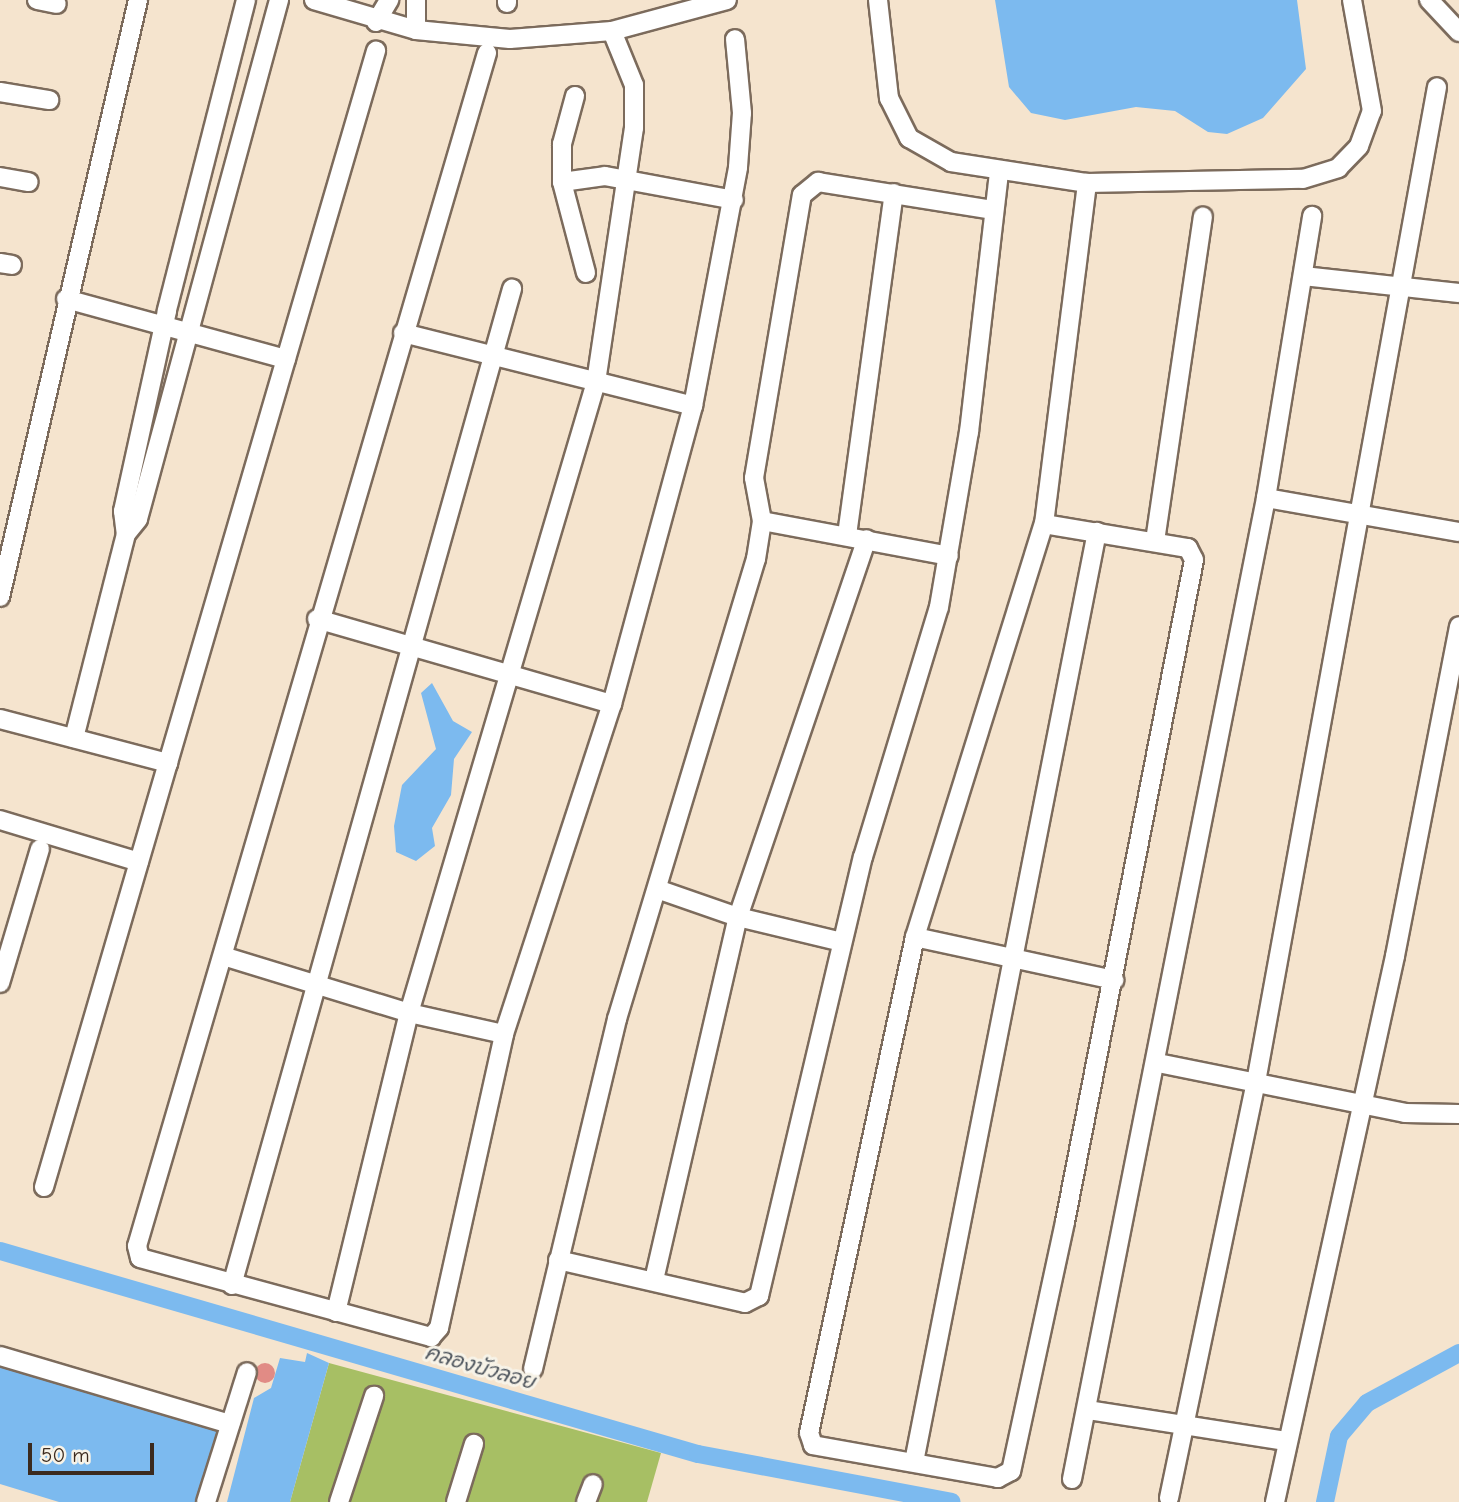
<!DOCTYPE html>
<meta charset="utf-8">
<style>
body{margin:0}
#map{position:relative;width:1459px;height:1502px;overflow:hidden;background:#f5e4ce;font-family:"Comic Neue","Playpen Sans Thai",sans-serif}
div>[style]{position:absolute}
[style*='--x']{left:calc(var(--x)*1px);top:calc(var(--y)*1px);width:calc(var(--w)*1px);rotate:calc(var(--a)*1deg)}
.green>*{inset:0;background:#a7bf64}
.water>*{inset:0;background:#7cbaef}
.canal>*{height:18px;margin:-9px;padding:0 9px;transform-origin:9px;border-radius:9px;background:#7cbaef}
.building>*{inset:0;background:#e18b85}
.round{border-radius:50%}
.roads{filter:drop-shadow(2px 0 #7c6b5c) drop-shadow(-2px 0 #7c6b5c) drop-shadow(0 2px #7c6b5c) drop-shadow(0 -2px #7c6b5c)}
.minor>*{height:18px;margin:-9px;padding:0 9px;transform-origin:9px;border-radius:9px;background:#fff}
span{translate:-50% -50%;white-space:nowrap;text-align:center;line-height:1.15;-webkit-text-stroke:6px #f7f3e8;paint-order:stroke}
.water-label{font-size:21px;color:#4e555d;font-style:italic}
.scale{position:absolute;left:28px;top:1443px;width:126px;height:32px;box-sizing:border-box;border:4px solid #3b2a1e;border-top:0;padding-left:9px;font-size:21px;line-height:24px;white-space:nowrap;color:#3b2a1e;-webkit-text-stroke:5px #f7f3e8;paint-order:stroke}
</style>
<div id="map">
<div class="green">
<div style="clip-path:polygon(329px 1363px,661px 1453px,647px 1502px,290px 1502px)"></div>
</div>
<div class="water">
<div style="clip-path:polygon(995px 0,1297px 0,1306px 69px,1263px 118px,1227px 134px,1208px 132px,1175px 111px,1136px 107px,1065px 120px,1031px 113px,1009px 87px)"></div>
<div style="clip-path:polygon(432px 683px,453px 721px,472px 732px,454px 759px,451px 795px,432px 828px,435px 846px,416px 861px,396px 852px,394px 826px,402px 785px,436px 749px,421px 693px)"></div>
<div style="clip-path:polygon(307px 1353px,329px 1363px,290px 1502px,227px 1502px,254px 1398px,271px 1388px,280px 1358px,305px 1362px)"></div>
<div style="clip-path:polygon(0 1360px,221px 1426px,198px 1502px,59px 1502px,0 1484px)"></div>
</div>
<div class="canal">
<div style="--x:0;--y:1251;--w:727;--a:16.22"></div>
<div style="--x:698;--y:1454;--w:258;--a:10.7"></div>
<div style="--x:1325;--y:1502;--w:67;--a:-78"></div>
<div style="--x:1339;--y:1436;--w:43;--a:-49.7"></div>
<div style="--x:1367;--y:1403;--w:105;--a:-28.5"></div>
</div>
<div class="building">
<div class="round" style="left:255px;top:1363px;width:20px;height:20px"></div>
</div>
<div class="roads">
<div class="minor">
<div style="--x:37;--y:0;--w:20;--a:11"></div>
<div style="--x:246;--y:0;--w:321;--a:104.3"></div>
<div style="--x:167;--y:311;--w:205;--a:102.4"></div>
<div style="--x:123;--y:511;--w:23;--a:83"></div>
<div style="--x:126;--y:534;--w:19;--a:-51"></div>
<div style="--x:138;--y:519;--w:538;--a:-74.8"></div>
<div style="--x:314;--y:0;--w:106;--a:16.4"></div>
<div style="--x:416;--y:30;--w:94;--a:5.5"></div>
<div style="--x:510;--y:39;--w:102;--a:-4.5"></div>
<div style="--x:612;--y:31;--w:119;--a:-15.1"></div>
<div style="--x:507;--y:0;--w:3;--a:90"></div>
<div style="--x:878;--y:0;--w:99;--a:83.6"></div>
<div style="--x:889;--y:98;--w:45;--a:63.4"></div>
<div style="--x:909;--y:138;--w:48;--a:29.7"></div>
<div style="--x:951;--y:162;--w:138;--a:8.8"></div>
<div style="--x:1087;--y:183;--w:216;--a:-1.1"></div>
<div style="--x:1303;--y:179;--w:37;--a:-17"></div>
<div style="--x:1338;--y:168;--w:30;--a:-46"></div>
<div style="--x:1359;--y:146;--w:37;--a:-70"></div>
<div style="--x:1372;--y:111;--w:113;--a:-100.2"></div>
<div style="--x:1429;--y:0;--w:44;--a:46.8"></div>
<div style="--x:376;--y:22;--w:26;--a:-59"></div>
<div style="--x:416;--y:30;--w:30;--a:-90"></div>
<div style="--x:487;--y:53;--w:1243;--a:106.35"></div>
<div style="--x:137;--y:1246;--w:12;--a:76"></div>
<div style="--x:140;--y:1258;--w:302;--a:15.2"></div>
<div style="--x:431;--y:1337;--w:12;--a:-48"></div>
<div style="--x:439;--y:1328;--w:301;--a:-77.5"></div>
<div style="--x:504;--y:1034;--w:347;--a:-71.9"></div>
<div style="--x:612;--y:704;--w:309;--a:-74.8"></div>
<div style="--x:693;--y:406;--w:243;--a:-79.3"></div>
<div style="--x:738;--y:167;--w:54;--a:-85.8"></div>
<div style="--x:742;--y:113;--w:74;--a:-95.4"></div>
<div style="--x:0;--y:92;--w:50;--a:9.3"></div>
<div style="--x:575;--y:96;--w:50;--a:105.2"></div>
<div style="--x:562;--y:144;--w:38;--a:90"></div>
<div style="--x:562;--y:182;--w:94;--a:75.2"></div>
<div style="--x:0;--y:177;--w:29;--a:10"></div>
<div style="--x:562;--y:182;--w:43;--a:-7.9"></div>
<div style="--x:605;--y:176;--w:131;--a:10.5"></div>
<div style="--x:0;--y:263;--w:12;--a:9"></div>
<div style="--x:1303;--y:276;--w:157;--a:6.2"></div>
<div style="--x:66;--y:299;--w:228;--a:15.3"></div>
<div style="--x:403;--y:333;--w:299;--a:14.1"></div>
<div style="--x:1266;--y:498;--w:196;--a:10"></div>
<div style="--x:762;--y:521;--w:190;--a:10.6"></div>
<div style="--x:1044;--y:524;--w:146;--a:9.5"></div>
<div style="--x:1188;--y:548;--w:13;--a:63"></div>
<div style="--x:1194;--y:560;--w:674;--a:101.03"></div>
<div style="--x:1065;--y:1222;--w:255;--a:102.2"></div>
<div style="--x:1011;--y:1471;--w:15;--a:152"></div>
<div style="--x:998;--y:1478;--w:188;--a:-169.9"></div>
<div style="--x:813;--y:1445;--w:13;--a:-108"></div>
<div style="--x:809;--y:1433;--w:507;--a:-77.94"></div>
<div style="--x:915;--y:937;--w:433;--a:-72.7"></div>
<div style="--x:1044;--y:524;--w:344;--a:-82.8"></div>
<div style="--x:847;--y:535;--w:345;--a:-82.2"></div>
<div style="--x:1155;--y:541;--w:328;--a:-81.6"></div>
<div style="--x:0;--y:597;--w:613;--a:-76.98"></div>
<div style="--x:317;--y:619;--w:307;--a:16.1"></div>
<div style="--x:0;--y:719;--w:174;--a:14.7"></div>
<div style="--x:74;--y:738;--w:211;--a:-75.7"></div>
<div style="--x:0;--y:820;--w:145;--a:16.8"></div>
<div style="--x:657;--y:889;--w:86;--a:19.1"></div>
<div style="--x:738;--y:917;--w:107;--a:13.5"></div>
<div style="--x:915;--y:937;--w:204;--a:12.2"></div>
<div style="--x:223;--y:956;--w:195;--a:17"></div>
<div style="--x:409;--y:1013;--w:97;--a:12.5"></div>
<div style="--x:0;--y:983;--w:140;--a:-73.4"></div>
<div style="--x:1158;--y:1063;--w:252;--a:11.4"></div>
<div style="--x:1405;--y:1113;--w:54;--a:1.1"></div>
<div style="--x:44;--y:1187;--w:1184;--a:-73.71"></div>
<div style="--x:558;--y:1260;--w:192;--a:12.9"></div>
<div style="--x:745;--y:1303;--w:16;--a:-27"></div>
<div style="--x:759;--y:1296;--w:451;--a:-76.7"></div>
<div style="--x:863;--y:857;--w:261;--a:-73.1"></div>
<div style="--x:939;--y:607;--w:178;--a:-80.3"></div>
<div style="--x:969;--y:432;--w:263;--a:-83.4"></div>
<div style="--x:654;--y:1280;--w:373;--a:-77"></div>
<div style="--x:738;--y:917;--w:399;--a:-71.2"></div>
<div style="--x:232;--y:1285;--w:1035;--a:-74.3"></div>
<div style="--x:336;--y:1312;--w:308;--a:-76.3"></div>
<div style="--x:409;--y:1013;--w:658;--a:-73.49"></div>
<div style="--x:596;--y:382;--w:257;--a:-81.5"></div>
<div style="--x:634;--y:128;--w:43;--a:-90"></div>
<div style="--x:634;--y:85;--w:58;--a:-112.2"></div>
<div style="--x:0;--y:1356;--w:240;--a:16.5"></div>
<div style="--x:533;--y:1369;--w:360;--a:-76.5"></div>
<div style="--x:617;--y:1019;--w:481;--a:-73.2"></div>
<div style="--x:756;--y:559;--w:38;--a:-81"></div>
<div style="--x:762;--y:521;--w:44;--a:-100.5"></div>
<div style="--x:754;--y:478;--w:287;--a:-80.4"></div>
<div style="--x:802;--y:195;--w:21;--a:-39"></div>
<div style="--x:818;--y:182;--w:177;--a:9.1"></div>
<div style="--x:1088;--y:1410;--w:201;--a:8.9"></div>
<div style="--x:914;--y:1462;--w:948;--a:-78.87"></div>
<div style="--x:1072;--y:1479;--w:1000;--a:-78.81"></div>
<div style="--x:1266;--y:498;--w:286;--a:-80.7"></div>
<div style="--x:1169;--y:1498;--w:425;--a:-78.2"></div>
<div style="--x:1256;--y:1082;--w:1011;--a:-79.69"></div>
<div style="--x:206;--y:1502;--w:136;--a:-72.5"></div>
<div style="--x:339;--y:1502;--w:112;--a:-71.7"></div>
<div style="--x:456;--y:1502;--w:61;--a:-72.8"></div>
<div style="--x:586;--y:1502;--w:19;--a:-69"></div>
<div style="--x:1275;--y:1502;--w:559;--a:-77.6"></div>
<div style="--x:1395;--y:956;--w:336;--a:-79"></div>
</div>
</div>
<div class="water-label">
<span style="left:480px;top:1367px;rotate:16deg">คลองบัวลอย</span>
</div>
<div class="scale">50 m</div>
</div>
